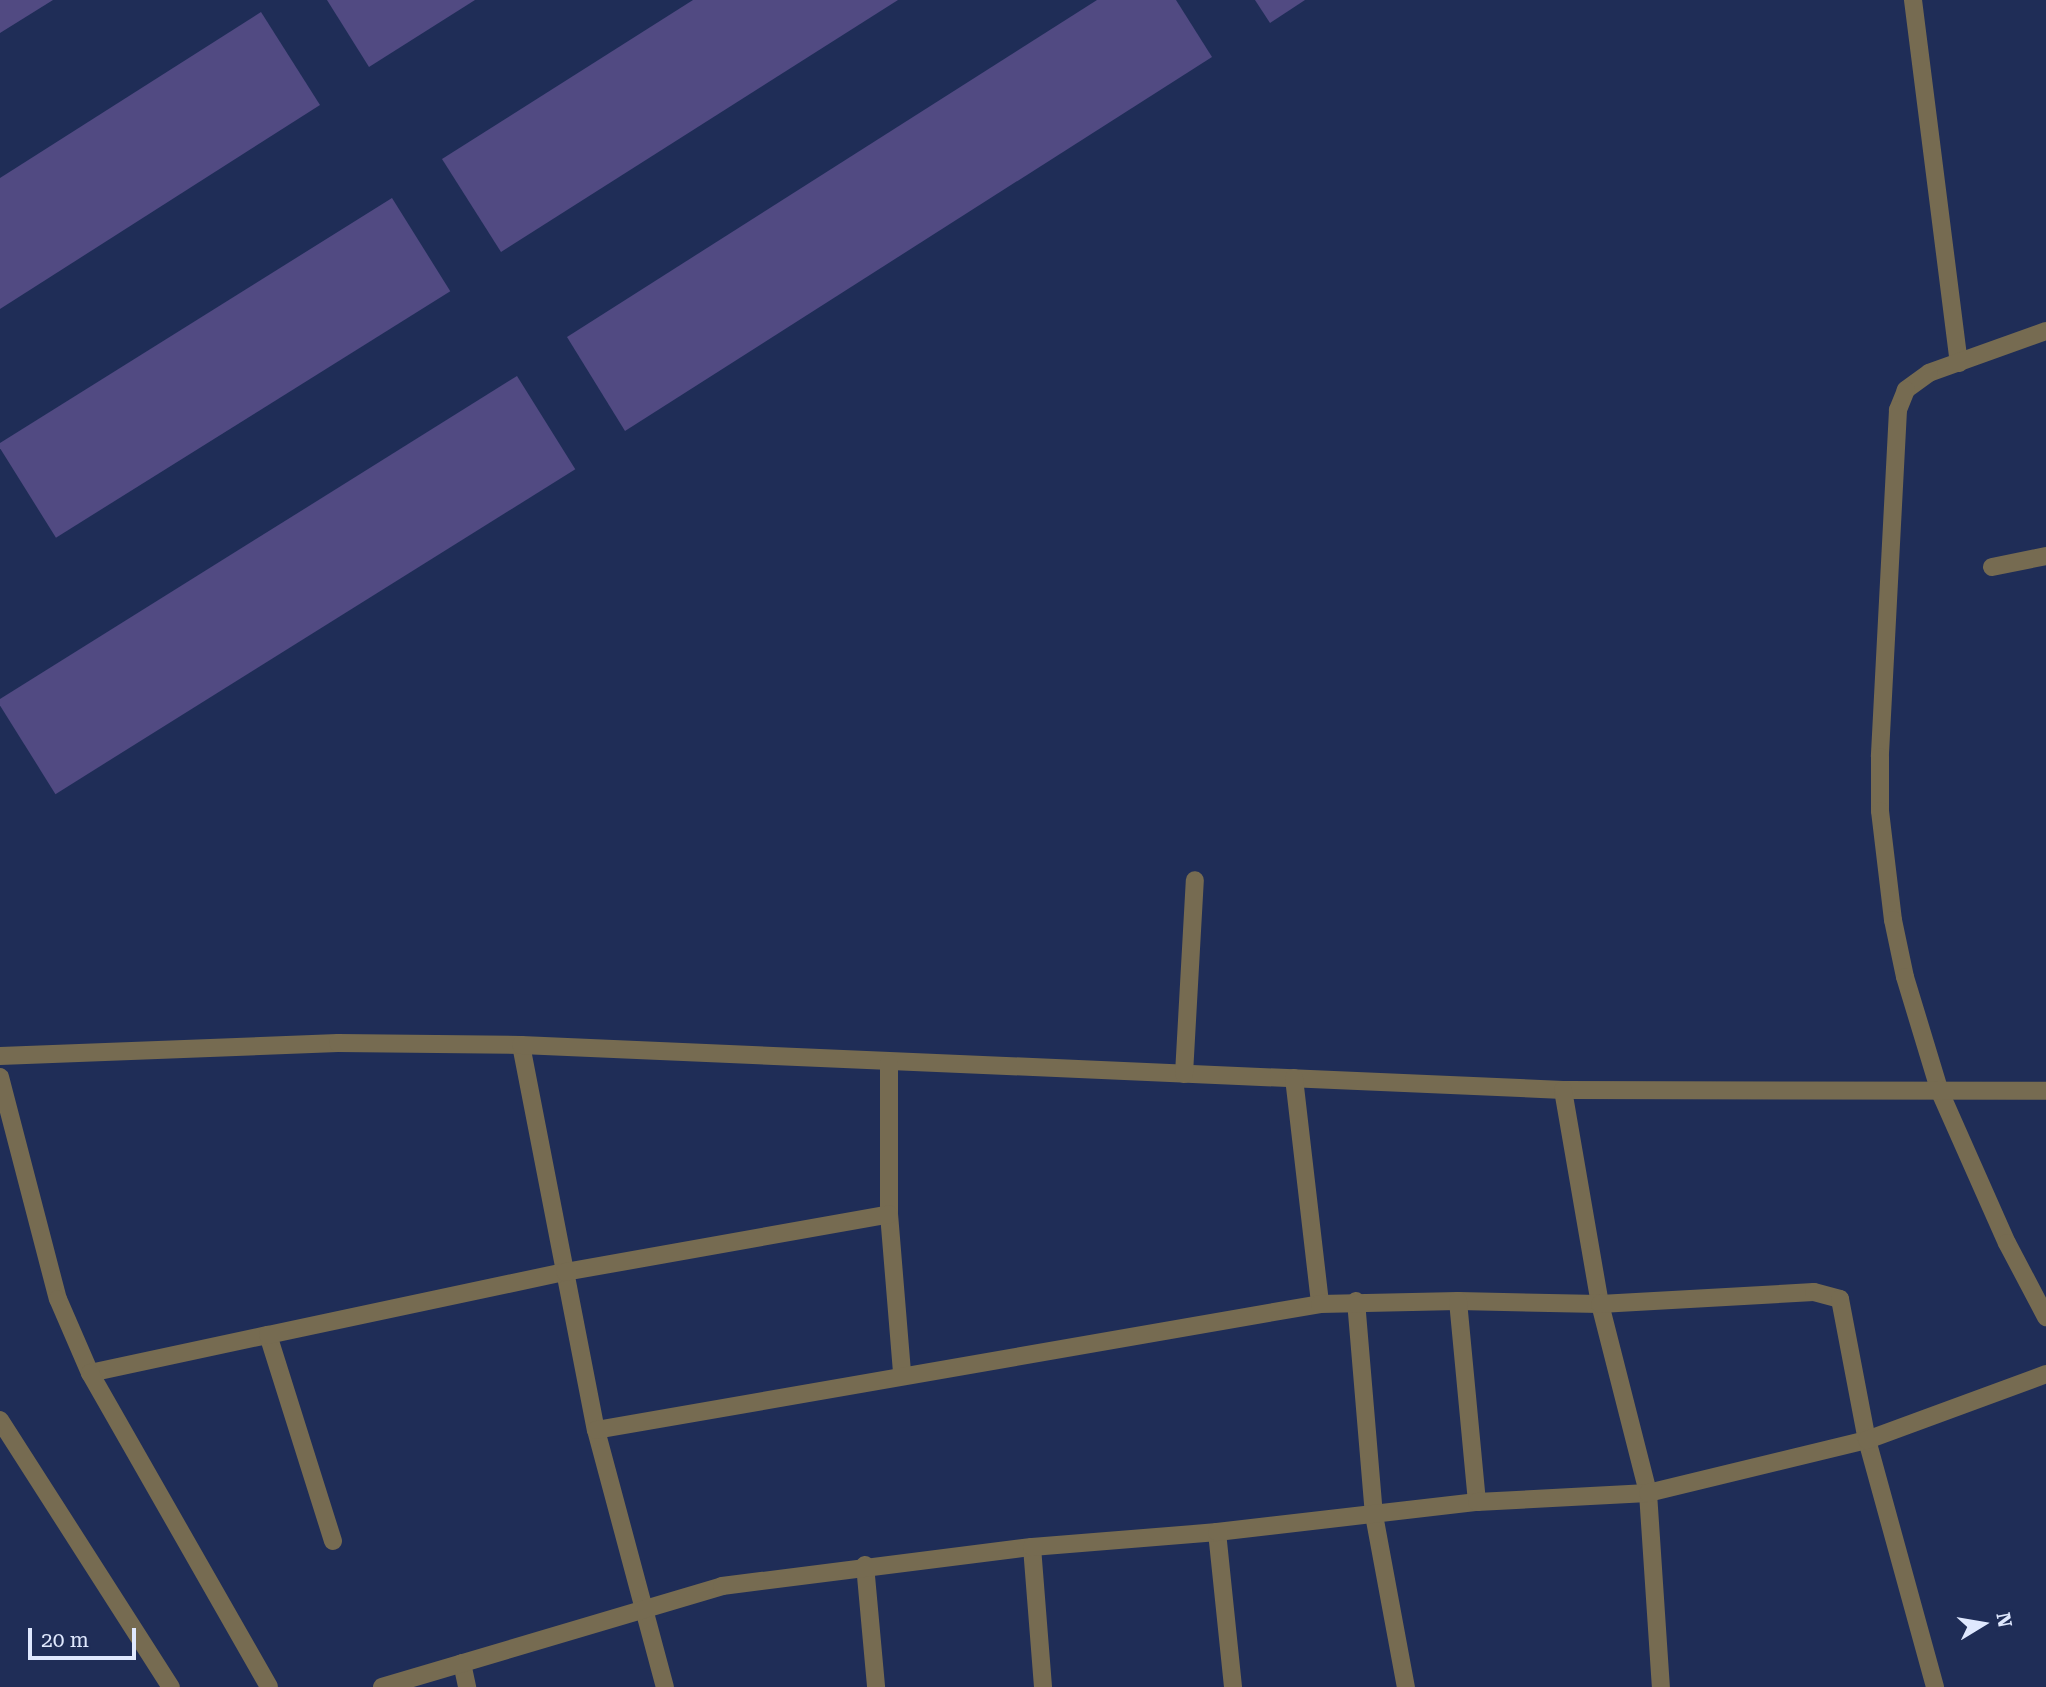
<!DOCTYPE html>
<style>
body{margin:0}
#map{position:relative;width:2046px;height:1687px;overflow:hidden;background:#1f2d57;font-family:"Roboto Serif",serif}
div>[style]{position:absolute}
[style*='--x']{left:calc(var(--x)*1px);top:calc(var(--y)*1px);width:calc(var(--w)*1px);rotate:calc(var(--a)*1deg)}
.building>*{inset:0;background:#514a82;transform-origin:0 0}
.minor>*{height:18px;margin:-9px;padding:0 9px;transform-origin:9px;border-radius:9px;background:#766b51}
span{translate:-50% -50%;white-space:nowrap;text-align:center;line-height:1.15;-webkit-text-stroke:5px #1f2d57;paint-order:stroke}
.north{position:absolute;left:1948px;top:1589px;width:70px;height:70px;-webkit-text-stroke:5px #1f2d57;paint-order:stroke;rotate:79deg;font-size:19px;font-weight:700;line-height:28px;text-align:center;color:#dfe8fe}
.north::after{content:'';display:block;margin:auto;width:24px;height:32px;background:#dfe8fe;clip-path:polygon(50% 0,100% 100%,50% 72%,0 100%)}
.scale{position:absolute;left:28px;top:1628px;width:108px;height:32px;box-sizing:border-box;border:4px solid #dfe8fe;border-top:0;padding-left:9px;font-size:21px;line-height:24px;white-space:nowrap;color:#dfe8fe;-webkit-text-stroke:5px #1f2d57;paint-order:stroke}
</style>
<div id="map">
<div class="building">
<div style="clip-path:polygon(0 0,53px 0,0 33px)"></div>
<div style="clip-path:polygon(327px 0,475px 0,369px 67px)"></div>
<div style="clip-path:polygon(693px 0,898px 0,501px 252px,442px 159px)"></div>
<div style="clip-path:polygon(1097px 0,1176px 0,1212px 57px,625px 431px,567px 337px)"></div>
<div style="clip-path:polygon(1255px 0,1305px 0,1270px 23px)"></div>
<div style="clip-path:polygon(261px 12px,320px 105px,0 309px,0 178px)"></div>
<div style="left:392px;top:198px;width:110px;height:465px;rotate:58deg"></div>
<div style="left:517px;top:376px;width:110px;height:613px;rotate:58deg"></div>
</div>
<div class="minor">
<div style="--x:1913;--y:0;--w:366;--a:82.8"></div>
<div style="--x:2046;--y:331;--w:124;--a:160.3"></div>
<div style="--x:1929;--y:373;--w:29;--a:144"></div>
<div style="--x:1906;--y:390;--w:22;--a:112"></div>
<div style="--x:1898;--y:410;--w:347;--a:93"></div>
<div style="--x:1880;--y:757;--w:54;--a:90"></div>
<div style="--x:1880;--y:811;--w:110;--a:83.2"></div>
<div style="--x:1893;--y:920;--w:58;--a:78.1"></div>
<div style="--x:1905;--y:977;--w:120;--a:73.1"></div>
<div style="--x:1940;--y:1092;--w:165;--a:66.1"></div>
<div style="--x:2007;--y:1243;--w:84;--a:62.2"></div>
<div style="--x:1992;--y:567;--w:55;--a:-11.5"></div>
<div style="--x:521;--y:1045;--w:392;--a:79"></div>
<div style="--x:596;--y:1430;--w:266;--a:75"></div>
<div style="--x:0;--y:1056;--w:338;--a:-2.2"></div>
<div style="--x:338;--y:1043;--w:183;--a:0.6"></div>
<div style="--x:521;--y:1045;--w:1043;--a:2.47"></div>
<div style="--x:1563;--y:1090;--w:483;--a:0.1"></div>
<div style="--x:889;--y:1063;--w:151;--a:90"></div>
<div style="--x:889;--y:1214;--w:160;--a:85.3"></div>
<div style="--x:1184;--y:1074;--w:194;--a:-86.8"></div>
<div style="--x:0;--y:1077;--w:229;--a:75.4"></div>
<div style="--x:58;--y:1299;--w:81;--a:66.6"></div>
<div style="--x:90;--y:1373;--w:182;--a:-12.1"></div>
<div style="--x:1294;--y:1078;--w:227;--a:83.4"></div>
<div style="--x:1563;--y:1090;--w:217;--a:80.2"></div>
<div style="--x:1600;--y:1304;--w:195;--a:75.7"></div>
<div style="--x:1648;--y:1493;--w:194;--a:86.2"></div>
<div style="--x:1356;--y:1301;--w:215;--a:85.2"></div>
<div style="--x:1374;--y:1515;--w:175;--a:79.5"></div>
<div style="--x:1458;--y:1301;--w:142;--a:1.2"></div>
<div style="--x:1600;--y:1304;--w:214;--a:-3.2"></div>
<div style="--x:1814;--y:1292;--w:27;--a:15"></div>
<div style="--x:1840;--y:1299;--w:144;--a:79.2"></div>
<div style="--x:1867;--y:1440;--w:256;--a:74.6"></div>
<div style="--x:90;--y:1373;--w:361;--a:60.3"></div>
<div style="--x:0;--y:1420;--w:317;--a:57.4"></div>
<div style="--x:596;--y:1430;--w:735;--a:-9.87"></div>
<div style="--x:1320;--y:1304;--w:138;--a:-1.2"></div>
<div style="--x:1458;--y:1301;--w:202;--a:84.6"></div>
<div style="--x:1217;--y:1532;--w:156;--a:84.1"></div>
<div style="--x:333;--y:1541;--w:216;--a:-107.5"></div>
<div style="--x:268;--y:1335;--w:304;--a:-12"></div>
<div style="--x:565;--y:1272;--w:329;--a:-10.1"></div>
<div style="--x:1032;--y:1547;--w:140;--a:85.5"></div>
<div style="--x:865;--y:1565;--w:122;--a:84.8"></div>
<div style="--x:462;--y:1663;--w:25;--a:78"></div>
<div style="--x:382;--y:1687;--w:355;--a:-16.5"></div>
<div style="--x:722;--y:1586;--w:312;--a:-7.2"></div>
<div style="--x:1032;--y:1547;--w:186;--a:-4.6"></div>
<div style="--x:1217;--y:1532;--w:262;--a:-6.6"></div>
<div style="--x:1477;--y:1502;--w:171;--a:-3"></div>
<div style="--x:1648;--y:1493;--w:225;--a:-13.6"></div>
<div style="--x:1867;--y:1440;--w:191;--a:-20.2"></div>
</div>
<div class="north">N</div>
<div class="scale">20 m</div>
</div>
